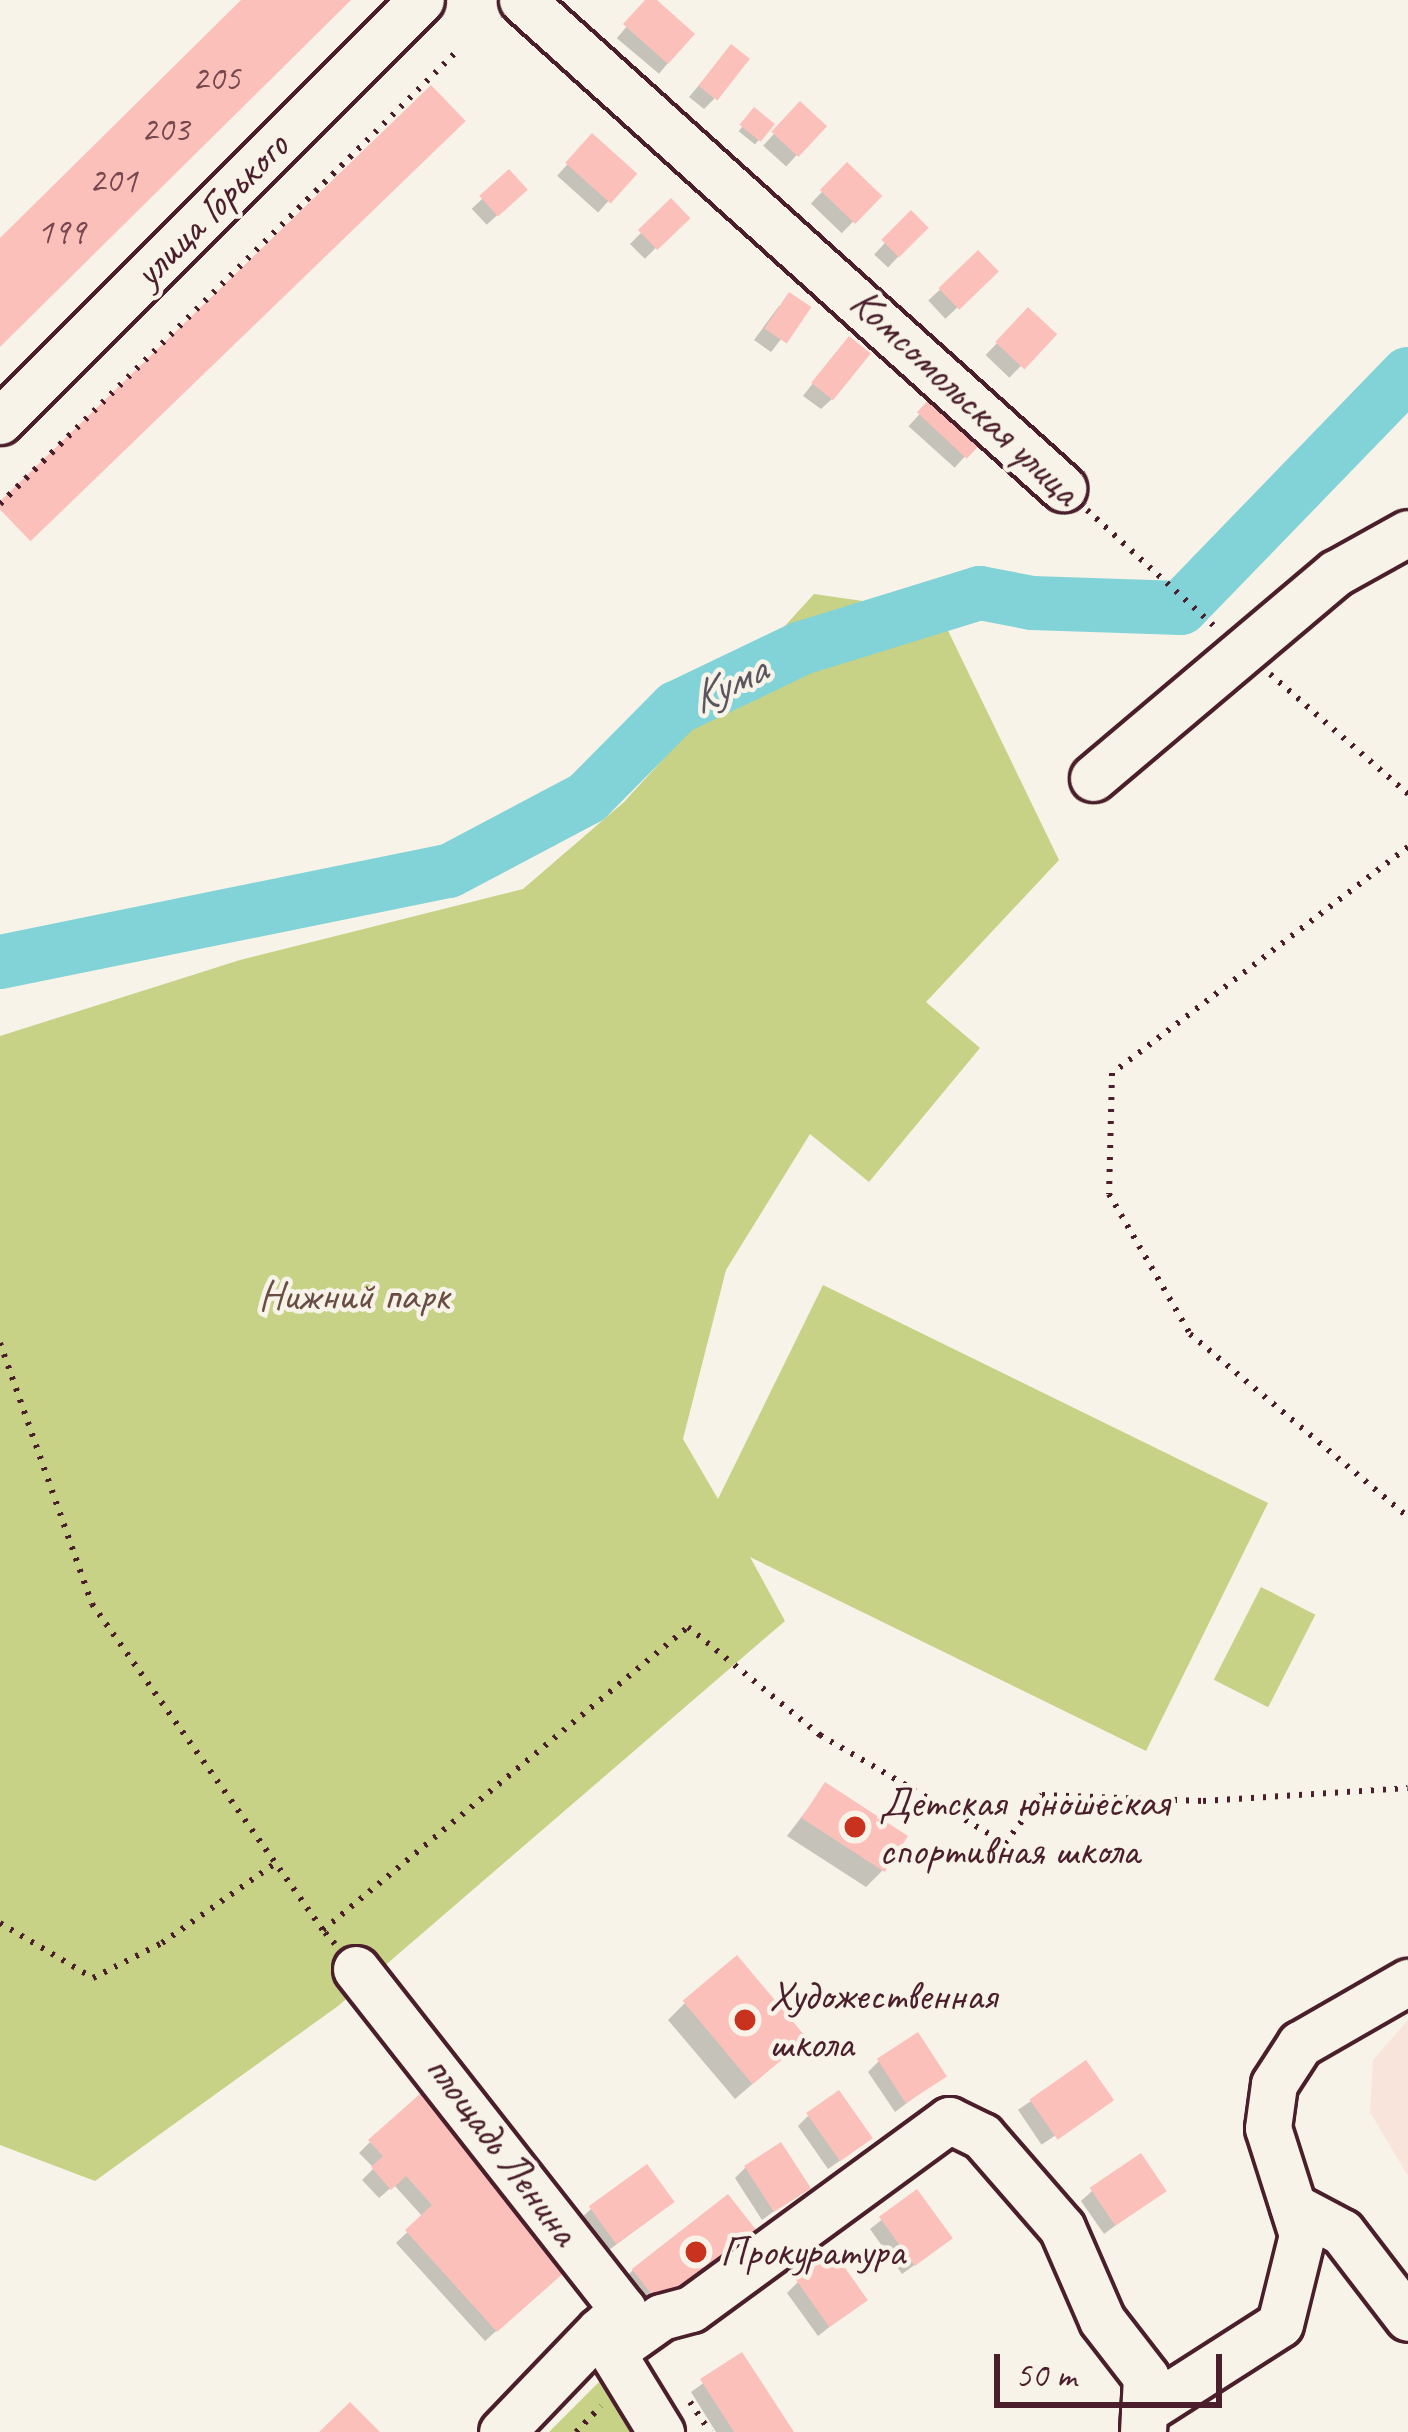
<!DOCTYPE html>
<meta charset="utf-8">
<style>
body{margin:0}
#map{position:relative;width:1408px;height:2432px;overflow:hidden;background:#f7f3e8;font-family:Caveat,sans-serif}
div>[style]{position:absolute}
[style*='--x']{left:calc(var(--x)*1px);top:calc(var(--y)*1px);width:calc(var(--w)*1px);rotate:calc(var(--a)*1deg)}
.built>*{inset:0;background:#f8e4da}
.green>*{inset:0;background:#c7d286;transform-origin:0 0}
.shadow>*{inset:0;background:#0003;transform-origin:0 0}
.river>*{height:54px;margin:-27px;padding:0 27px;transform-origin:27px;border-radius:27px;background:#81d3d7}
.building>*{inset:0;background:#fcc0ba;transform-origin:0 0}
.path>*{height:6px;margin-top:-3px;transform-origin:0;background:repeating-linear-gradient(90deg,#4a1f2b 0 3px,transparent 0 12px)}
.roads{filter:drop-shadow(3px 0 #4a1f2b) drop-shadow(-3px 0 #4a1f2b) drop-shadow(0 3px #4a1f2b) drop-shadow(0 -3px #4a1f2b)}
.minor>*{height:45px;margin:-22.5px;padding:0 22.5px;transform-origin:22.5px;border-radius:22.5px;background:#f7f3e8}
.dots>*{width:33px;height:33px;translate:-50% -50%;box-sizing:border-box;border:6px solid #f7f3e8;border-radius:50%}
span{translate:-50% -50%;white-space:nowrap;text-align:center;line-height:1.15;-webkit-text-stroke:9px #f7f3e8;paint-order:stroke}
.number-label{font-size:36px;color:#76474f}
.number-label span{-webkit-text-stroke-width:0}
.street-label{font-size:42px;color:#4a1f2b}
.park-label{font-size:42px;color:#694c42}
.poi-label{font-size:42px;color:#4a1f2b}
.left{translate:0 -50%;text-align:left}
.water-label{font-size:45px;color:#5a555f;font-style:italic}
.scale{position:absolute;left:994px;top:2354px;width:228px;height:54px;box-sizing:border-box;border:6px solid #4a1f2b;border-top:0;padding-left:15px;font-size:36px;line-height:42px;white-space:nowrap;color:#4a1f2b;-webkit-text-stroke:9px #f7f3e8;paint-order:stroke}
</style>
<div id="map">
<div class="built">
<div style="clip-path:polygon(1408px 2020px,1408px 2176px,1370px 2112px,1373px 2060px)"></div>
</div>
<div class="green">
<div style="clip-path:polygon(814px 594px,939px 612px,1059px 860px,926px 1002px,980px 1048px,869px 1182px,810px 1134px,726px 1270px,683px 1439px,718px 1499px,823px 1285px,1268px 1503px,1146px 1751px,750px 1557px,785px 1621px,338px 2006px,95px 2181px,0 2145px,0 1036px,240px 960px,523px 889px,624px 802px)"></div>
<div style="left:1261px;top:1587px;width:61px;height:104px;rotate:27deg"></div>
<div style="clip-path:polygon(614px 2367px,654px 2432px,549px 2432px)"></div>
</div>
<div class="shadow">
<div style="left:649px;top:0;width:55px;height:50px;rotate:40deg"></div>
<div style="clip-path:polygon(721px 59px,714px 99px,704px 109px,689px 97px)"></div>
<div style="left:800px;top:105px;width:31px;height:55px;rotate:42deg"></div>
<div style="left:755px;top:111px;width:21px;height:26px;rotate:39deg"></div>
<div style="left:592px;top:137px;width:55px;height:52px;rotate:42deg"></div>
<div style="left:847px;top:166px;width:43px;height:52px;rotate:44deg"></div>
<div style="left:509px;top:174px;width:22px;height:51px;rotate:47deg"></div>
<div style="left:671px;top:203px;width:21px;height:58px;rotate:45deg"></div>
<div style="left:911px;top:215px;width:19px;height:54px;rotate:43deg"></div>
<div style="left:978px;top:254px;width:25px;height:68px;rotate:47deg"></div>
<div style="clip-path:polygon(779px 306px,806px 307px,771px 352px,754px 340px)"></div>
<div style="left:1028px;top:311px;width:33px;height:61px;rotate:44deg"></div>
<div style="clip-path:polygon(838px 351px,832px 399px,821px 409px,803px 396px)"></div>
<div style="left:934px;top:398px;width:62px;height:38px;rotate:42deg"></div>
<div style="clip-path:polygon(825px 1786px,883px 1870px,866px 1887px,787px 1836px)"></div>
<div style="clip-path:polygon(685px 2003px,786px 2055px,735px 2099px,668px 2020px)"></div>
<div style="clip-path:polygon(879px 2061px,943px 2076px,895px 2112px,868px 2072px)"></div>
<div style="left:1086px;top:2064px;width:42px;height:82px;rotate:56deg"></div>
<div style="clip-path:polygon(808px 2116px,858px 2148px,828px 2169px,798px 2126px)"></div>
<div style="clip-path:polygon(370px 2142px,560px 2274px,485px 2341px,396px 2243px,423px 2217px,394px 2185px,379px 2198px,362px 2180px,374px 2168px,359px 2153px)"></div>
<div style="clip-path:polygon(746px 2167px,807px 2187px,762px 2220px,735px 2178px)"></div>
<div style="clip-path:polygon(1163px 2190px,1104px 2234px,1081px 2201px,1092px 2191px)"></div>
<div style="clip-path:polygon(916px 2193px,938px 2248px,902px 2274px,870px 2229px)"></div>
<div style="clip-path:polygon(591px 2209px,660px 2212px,605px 2253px,580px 2219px)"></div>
<div style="clip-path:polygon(740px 2253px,646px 2325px,616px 2287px,633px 2270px)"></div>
<div style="clip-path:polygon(798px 2282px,865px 2299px,818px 2336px,787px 2293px)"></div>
<div style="clip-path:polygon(741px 2356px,790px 2432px,716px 2432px,691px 2392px)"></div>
</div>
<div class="river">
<div style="--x:0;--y:962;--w:458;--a:-11.5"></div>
<div style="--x:449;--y:871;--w:156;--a:-27.9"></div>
<div style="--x:587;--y:798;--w:127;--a:-45.3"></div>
<div style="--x:676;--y:708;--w:140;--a:-25.5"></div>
<div style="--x:802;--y:648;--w:186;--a:-17.2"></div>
<div style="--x:980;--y:593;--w:53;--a:10.9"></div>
<div style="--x:1032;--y:603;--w:149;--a:1.9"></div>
<div style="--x:1181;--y:608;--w:326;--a:-45.9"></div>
</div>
<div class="building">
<div style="clip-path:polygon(241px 0,351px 0,0 347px,0 238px)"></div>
<div style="clip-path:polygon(645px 0,657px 0,695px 34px,668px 64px,623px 24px)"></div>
<div style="left:731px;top:44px;width:24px;height:53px;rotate:38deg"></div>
<div style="left:431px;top:85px;width:50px;height:605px;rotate:46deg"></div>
<div style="left:800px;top:101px;width:37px;height:42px;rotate:43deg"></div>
<div style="left:754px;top:107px;width:27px;height:23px;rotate:39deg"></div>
<div style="left:592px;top:133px;width:61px;height:40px;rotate:42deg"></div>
<div style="left:847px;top:162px;width:49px;height:39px;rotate:44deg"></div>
<div style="left:509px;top:169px;width:28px;height:40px;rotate:48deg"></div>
<div style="left:671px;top:198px;width:28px;height:46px;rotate:46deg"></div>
<div style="left:911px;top:210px;width:25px;height:42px;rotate:45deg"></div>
<div style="left:978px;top:250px;width:30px;height:55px;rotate:46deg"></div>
<div style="left:789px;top:292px;width:27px;height:44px;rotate:34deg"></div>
<div style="left:1028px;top:307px;width:40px;height:48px;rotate:43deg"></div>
<div style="left:849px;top:336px;width:28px;height:60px;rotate:39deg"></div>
<div style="left:934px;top:394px;width:68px;height:25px;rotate:43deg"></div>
<div style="left:825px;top:1782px;width:99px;height:43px;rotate:33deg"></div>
<div style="left:737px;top:1955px;width:109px;height:71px;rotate:50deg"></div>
<div style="left:918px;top:2032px;width:53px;height:49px;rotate:57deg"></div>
<div style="left:1086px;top:2060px;width:49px;height:69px;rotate:55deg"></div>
<div style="left:839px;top:2090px;width:59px;height:40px;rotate:55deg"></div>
<div style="clip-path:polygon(421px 2093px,575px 2263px,497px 2332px,405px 2230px,432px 2205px,406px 2176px,391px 2190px,371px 2167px,383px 2156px,368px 2140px)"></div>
<div style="left:781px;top:2142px;width:55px;height:44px;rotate:57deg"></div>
<div style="left:1141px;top:2153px;width:46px;height:62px;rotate:56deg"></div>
<div style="left:647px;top:2164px;width:47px;height:72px;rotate:54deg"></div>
<div style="left:917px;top:2189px;width:61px;height:47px;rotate:54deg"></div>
<div style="left:728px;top:2194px;width:53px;height:122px;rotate:52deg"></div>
<div style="left:834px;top:2252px;width:59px;height:47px;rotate:55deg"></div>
<div style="clip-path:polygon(742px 2352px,794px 2432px,734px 2432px,700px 2379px)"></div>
<div style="clip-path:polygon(350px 2402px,380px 2432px,319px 2432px)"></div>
</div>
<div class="path">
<div style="--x:0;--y:504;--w:642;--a:-44.75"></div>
<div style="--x:1087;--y:510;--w:173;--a:42.4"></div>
<div style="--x:1270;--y:674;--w:183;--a:41"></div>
<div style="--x:1408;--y:847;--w:372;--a:142.6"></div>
<div style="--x:1112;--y:1073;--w:121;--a:91.4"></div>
<div style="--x:1109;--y:1194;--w:162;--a:59.9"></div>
<div style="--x:1190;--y:1334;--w:285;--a:40"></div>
<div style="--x:0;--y:1343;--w:277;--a:70.6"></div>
<div style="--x:92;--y:1604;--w:400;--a:54.7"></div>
<div style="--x:0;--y:1923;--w:108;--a:30.6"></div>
<div style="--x:93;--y:1978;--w:77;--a:-26.9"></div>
<div style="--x:162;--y:1943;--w:139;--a:-35.1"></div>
<div style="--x:335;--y:1944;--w:18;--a:-131"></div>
<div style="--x:323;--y:1930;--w:474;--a:-39.7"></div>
<div style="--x:688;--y:1627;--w:171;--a:39.3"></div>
<div style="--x:820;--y:1735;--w:214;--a:30.3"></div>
<div style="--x:1005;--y:1843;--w:61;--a:-52.4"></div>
<div style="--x:1042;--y:1795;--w:161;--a:2.1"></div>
<div style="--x:1203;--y:1801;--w:205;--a:-3.6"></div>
<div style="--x:690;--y:2402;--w:36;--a:56"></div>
<div style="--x:576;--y:2432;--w:36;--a:-46"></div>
</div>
<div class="roads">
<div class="minor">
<div style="--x:522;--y:0;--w:729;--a:42.05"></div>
<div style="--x:0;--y:421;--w:595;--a:-45"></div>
<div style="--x:1093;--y:778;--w:318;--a:-40.2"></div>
<div style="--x:1336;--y:573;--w:82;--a:-29.1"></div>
<div style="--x:356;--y:1969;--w:432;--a:51.9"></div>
<div style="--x:623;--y:2309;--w:33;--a:137"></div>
<div style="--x:599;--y:2331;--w:119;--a:58.5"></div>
<div style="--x:1293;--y:2206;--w:55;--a:28"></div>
<div style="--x:1342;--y:2232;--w:108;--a:52.5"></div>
<div style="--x:612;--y:2352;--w:60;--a:-35.5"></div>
<div style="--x:661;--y:2317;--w:31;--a:-15"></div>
<div style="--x:691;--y:2309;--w:320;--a:-36.2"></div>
<div style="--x:949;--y:2120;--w:37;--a:26"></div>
<div style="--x:982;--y:2136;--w:122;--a:49"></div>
<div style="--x:1062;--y:2228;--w:100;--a:66.5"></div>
<div style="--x:1102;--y:2320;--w:72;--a:52.3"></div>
<div style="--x:1146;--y:2377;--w:34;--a:93"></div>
<div style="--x:502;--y:2432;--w:140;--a:-46.2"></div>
<div style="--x:1143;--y:2432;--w:21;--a:-87"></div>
<div style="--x:1144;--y:2411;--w:161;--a:-32.6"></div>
<div style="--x:1280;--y:2324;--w:92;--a:-76.1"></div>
<div style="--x:1302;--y:2235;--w:112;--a:-107.6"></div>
<div style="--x:1268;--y:2128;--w:44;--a:-82.2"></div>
<div style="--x:1274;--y:2084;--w:48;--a:-57"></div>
<div style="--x:1300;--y:2044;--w:125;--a:-29.9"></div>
</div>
</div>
<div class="dots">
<div style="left:855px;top:1827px;background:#c8321e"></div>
<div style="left:745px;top:2020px;background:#c8321e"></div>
<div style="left:696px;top:2252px;background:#c8321e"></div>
</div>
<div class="number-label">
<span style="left:216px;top:79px">205</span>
<span style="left:165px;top:130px">203</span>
<span style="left:113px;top:181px">201</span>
<span style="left:61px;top:232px">199</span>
</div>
<div class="street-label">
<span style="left:211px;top:210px;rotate:-45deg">улица Горького</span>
<span style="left:965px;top:397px;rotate:43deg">Комсомольская улица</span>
<span style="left:502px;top:2150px;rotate:53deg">площадь Ленина</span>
</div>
<div class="park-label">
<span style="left:354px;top:1296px">Нижний парк</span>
</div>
<div class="poi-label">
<span class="left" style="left:879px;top:1827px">Детская юношеская<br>спортивная школа</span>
<span class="left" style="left:769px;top:2020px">Художественная<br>школа</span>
<span class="left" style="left:720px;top:2252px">Прокуратура</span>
</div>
<div class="water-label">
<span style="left:728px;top:684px;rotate:-26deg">Кума</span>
</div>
<div class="scale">50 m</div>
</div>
